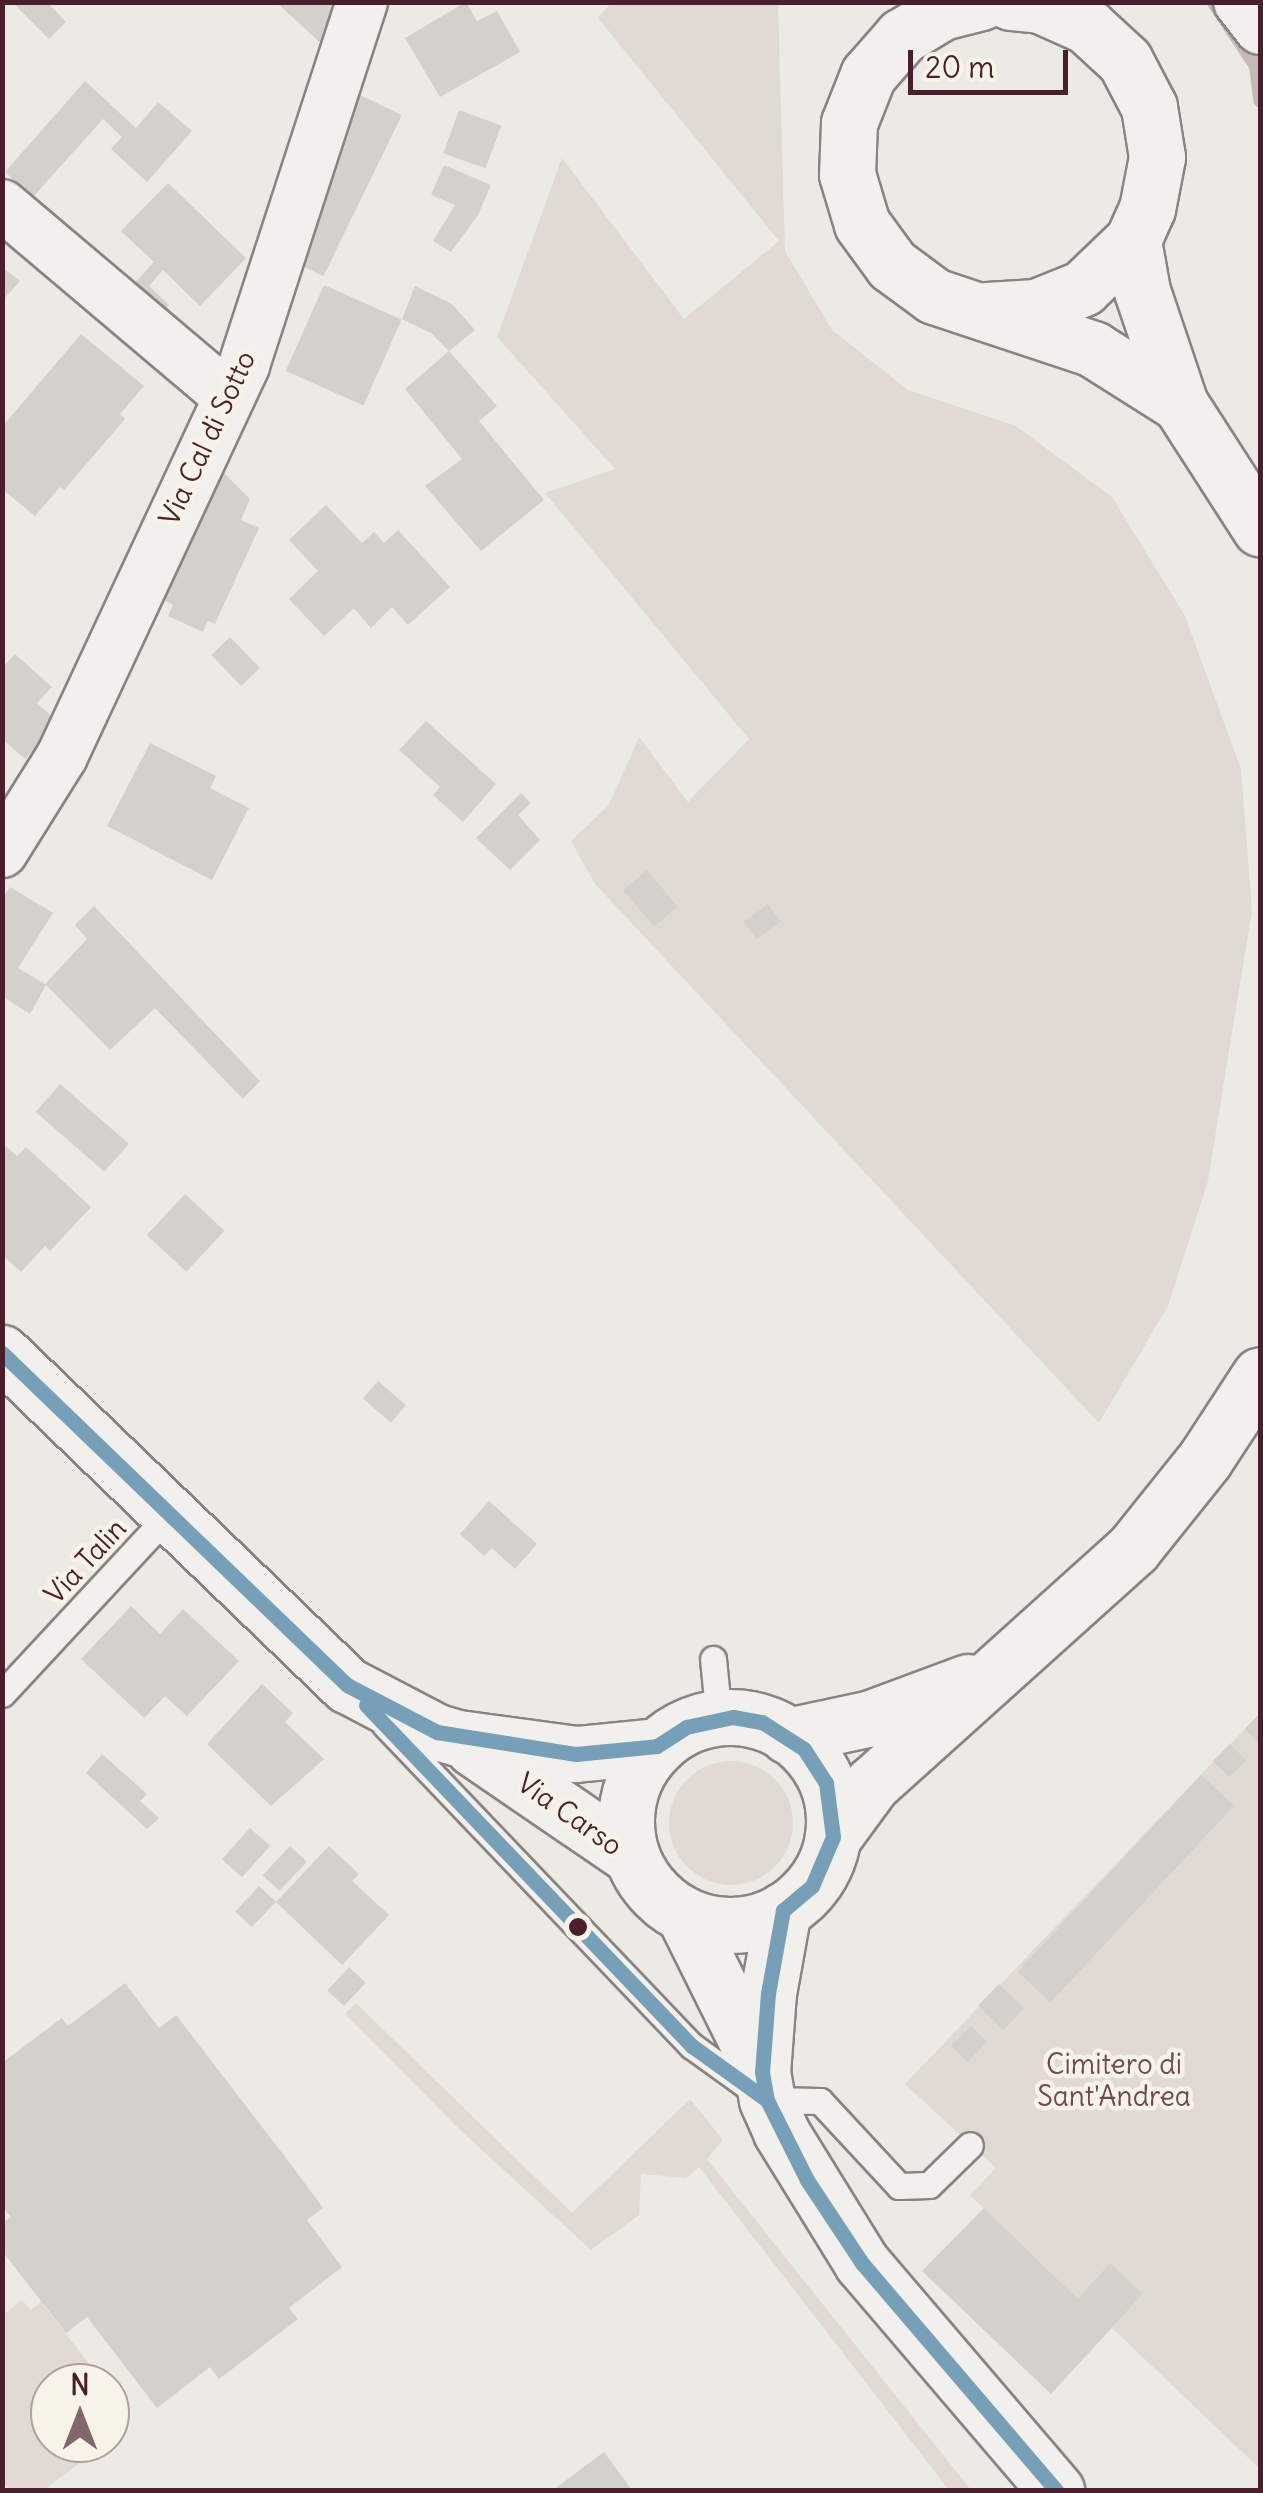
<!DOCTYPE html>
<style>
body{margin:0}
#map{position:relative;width:1263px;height:2493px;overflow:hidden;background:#eceae4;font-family:Delius,sans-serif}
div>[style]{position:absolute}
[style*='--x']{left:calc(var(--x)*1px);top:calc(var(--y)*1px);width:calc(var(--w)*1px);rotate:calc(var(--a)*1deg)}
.green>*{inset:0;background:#e1dad4}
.round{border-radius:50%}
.stream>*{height:15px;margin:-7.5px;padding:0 7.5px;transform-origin:7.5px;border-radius:7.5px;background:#c7b9b6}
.building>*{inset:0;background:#d4d0cc;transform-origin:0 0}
.roads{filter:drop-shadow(2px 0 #8b8282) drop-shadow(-2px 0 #8b8282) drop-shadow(0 2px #8b8282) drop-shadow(0 -2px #8b8282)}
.lane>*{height:25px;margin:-12.5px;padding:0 12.5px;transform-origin:12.5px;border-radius:12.5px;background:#f1f0ec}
.street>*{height:50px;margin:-25px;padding:0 25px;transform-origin:25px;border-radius:25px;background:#f1f0ec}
.secondary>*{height:55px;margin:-27.5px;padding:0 27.5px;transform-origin:27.5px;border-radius:27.5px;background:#f1f0ec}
.primary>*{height:55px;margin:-27.5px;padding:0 27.5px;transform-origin:27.5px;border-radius:27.5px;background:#f1f0ec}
.primary>.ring{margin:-27.5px;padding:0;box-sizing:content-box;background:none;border:55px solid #f1f0ec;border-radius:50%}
.bus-1>*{height:15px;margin:-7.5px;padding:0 7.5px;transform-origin:7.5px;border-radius:7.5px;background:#779fb8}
.dots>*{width:28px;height:28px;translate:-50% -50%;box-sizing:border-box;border:5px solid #f7f3e8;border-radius:50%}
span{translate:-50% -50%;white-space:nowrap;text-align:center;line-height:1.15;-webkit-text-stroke:9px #f7f3e8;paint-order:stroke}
.street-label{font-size:28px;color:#4a1f2b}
.park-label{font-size:28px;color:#6e4a52}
.frame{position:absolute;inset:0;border:5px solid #4a1f2b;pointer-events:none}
.north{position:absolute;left:30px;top:2363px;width:100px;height:100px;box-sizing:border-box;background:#f7f3e8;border:2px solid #b29e9c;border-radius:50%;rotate:0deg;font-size:28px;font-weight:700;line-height:40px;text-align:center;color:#4a1f2b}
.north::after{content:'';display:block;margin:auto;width:35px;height:45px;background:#83666c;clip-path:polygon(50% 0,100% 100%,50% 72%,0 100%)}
.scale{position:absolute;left:908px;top:50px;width:160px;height:45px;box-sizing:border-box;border:5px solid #4a1f2b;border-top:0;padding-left:12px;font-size:30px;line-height:35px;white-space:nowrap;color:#4a1f2b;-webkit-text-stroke:8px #f7f3e8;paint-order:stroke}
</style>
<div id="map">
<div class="green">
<div style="clip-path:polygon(611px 3px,778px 3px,785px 251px,832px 330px,908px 390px,1016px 426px,1112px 497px,1185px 616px,1241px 769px,1252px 910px,1208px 1181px,1168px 1306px,1099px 1423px,595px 884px,571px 841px,609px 805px,639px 737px,688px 802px,749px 739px,545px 493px,615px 469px,497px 337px,562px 158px,684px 319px,779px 241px,598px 18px)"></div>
<div style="clip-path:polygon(1260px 1713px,1260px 2469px,1112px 2328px,1143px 2294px,1078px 2299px,970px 2195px,996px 2168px,905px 2084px)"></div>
<div class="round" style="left:669px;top:1761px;width:124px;height:124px"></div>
<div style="clip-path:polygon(356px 2003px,572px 2213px,690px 2099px,723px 2140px,707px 2159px,971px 2490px,949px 2490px,699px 2167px,686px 2178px,641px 2174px,639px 2215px,591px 2250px,460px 2130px,345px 2014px)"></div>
<div style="clip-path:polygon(22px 2300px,31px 2310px,41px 2302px,104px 2383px,50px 2383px,50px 2443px,106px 2443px,44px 2490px,9px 2490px,3px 2482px,3px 2315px)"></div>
</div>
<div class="stream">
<div style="--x:1214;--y:2;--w:76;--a:56.3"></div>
<div style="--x:1256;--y:65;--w:35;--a:83"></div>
</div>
<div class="building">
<div style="clip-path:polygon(12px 2px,47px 2px,66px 22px,49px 39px)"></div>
<div style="clip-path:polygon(276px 2px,346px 2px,329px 51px,301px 25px)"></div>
<div style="clip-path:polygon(466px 2px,477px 21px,497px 11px,520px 52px,440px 97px,405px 38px)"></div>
<div style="clip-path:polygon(85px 81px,136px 128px,158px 102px,192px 131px,147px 182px,111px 149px,122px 137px,103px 119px,33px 197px,5px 172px)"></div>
<div style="left:356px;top:93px;width:51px;height:179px;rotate:26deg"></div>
<div style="left:459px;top:110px;width:45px;height:46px;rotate:20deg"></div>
<div style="clip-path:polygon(444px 165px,491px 185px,478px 215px,451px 252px,433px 241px,455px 205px,431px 195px)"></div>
<div style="clip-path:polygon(168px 183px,246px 258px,200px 306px,163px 270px,149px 286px,169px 305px,159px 317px,129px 289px,154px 262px,121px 231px)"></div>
<div style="clip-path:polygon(2px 267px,20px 281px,2px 301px)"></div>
<div style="left:324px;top:285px;width:85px;height:94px;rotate:24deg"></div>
<div style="clip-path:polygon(415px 286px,452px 304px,475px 330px,449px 351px,431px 333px,402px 319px)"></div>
<div style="clip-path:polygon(81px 334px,144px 386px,120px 414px,125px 419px,64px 490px,60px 487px,35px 516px,2px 489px,2px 427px)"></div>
<div style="clip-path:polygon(449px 351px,497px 406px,479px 421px,544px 500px,481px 551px,425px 486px,462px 459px,405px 389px)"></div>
<div style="clip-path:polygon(220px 469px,250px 499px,241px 520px,259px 528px,215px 624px,208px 621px,203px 632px,168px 616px,173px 605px,160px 598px)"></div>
<div style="clip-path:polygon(326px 505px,362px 543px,374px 532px,384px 543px,398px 530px,450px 587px,408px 625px,392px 607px,371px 628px,354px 608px,324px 636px,289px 599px,318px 571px,289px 540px)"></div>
<div style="left:230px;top:637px;width:43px;height:26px;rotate:46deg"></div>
<div style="clip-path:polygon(15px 654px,52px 687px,37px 703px,58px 722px,25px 759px,2px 739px,2px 668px)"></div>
<div style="clip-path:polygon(426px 721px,496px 784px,463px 822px,433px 795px,440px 787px,399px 750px)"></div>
<div style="clip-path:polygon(150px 743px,216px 776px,210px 788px,249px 808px,212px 880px,107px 826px)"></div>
<div style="clip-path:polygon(521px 793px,531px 803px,518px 815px,540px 840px,510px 870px,476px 838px)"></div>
<div style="left:647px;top:870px;width:48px;height:31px;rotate:50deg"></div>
<div style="clip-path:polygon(10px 887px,53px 913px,18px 968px,45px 984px,87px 939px,75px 925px,94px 906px,260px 1081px,243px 1099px,155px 1008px,110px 1050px,46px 985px,30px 1014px,2px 996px,2px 899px)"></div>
<div style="left:768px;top:904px;width:22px;height:30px;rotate:54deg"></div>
<div style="left:60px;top:1084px;width:91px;height:37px;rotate:41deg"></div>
<div style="clip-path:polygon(2px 1143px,17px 1156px,26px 1147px,91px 1207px,50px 1251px,45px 1246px,21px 1272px,2px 1255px)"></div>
<div style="left:185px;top:1194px;width:54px;height:56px;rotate:43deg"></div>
<div style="left:378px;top:1381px;width:37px;height:23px;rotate:41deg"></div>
<div style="clip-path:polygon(489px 1501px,537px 1544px,515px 1569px,492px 1548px,484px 1556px,460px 1534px)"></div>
<div style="clip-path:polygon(131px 1606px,160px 1634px,183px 1609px,239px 1661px,187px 1716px,165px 1696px,144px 1718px,81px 1659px)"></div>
<div style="clip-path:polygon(262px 1684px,293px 1713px,285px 1722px,324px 1759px,271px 1806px,207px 1744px)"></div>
<div style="clip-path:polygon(1260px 1713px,1260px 1745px,1245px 1729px)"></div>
<div style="left:1230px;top:1744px;width:23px;height:24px;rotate:45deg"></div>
<div style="clip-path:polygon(102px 1754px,147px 1794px,140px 1801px,159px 1818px,147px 1829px,86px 1773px)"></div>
<div style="left:1201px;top:1775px;width:45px;height:269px;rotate:43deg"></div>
<div style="left:250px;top:1828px;width:27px;height:42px;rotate:42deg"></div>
<div style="left:290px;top:1846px;width:23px;height:40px;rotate:43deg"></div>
<div style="clip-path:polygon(329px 1846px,359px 1874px,352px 1881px,389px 1915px,342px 1965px,276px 1902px)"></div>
<div style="left:259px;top:1886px;width:23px;height:35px;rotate:43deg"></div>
<div style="left:349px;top:1967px;width:23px;height:32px;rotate:43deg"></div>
<div style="clip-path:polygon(125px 1983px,159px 2028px,176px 2015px,289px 2162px,323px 2208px,307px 2220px,342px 2267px,289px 2308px,298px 2319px,219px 2379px,210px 2367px,157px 2408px,87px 2317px,66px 2333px,2px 2251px,2px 2223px,11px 2217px,2px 2206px,2px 2063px,62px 2018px,68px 2026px)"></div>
<div style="left:999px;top:1984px;width:35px;height:30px;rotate:44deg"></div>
<div style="left:971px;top:2026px;width:23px;height:28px;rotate:45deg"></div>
<div style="clip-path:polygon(984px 2208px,1078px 2299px,1110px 2263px,1143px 2294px,1051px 2394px,922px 2271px)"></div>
<div style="clip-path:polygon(604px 2452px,632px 2490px,553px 2490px)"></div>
</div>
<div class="roads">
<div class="lane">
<div style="--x:713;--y:1659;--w:60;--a:84.3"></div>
<div style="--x:2;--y:1694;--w:248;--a:-47.1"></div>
<div style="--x:385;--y:1725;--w:444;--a:46.3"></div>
<div style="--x:692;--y:2046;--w:92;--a:35.8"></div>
<div style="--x:767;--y:2100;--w:53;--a:1.1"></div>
<div style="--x:820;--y:2101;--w:116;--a:47.1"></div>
<div style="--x:899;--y:2186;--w:30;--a:-2"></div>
<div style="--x:929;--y:2185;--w:57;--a:-44.3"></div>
</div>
<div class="street">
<div style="--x:1239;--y:2;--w:34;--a:52"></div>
<div style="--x:2;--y:205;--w:297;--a:40.2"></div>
<div style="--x:2;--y:852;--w:113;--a:-58"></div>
<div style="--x:62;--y:756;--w:431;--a:-65"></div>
<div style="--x:244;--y:365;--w:382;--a:-72"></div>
</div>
<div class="secondary">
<div style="--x:2;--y:1353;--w:479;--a:43.9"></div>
<div style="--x:347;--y:1685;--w:102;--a:27.6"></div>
<div style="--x:437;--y:1732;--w:22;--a:16"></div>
<div style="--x:458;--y:1738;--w:119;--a:7.7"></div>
<div style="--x:576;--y:1754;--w:81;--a:-5.6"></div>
<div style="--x:473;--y:1748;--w:191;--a:34.4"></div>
</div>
<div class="primary">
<div style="--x:981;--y:2;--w:40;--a:165.6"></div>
<div style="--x:942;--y:12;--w:47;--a:149"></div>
<div style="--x:902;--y:36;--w:52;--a:131.1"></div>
<div style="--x:868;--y:75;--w:52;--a:111.6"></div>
<div style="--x:849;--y:123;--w:51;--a:92.2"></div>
<div style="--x:847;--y:174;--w:52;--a:73.3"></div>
<div style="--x:862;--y:224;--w:51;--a:53.8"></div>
<div style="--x:892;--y:265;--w:52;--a:36.4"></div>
<div style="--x:934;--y:296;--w:168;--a:18.4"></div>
<div style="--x:1093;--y:349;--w:103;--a:32.3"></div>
<div style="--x:1133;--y:240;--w:52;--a:80"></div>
<div style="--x:1142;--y:291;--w:119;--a:71.4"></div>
<div style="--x:1180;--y:404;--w:148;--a:57.2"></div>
<div style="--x:987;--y:310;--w:49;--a:-3.5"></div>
<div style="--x:1036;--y:307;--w:51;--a:-22"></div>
<div style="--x:1083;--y:288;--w:69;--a:-43.8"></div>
<div style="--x:1133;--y:240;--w:34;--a:-66"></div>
<div style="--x:1147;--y:209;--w:53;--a:-79.1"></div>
<div style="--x:1157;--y:157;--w:51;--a:-99.1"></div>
<div style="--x:1149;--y:107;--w:52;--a:-117.6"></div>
<div style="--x:1125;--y:61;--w:52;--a:-137.4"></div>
<div style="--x:1087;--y:26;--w:51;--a:-155.9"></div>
<div style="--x:1040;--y:5;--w:30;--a:-174"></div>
<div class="ring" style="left:626px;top:1717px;width:153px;height:153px"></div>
<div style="--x:788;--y:1736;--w:85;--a:-12.2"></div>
<div style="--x:871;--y:1718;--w:103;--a:-20.4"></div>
<div style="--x:833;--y:1837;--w:66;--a:-53.7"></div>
<div style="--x:872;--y:1784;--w:351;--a:-42"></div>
<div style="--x:1133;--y:1549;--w:115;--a:-51.3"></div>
<div style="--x:1205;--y:1459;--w:100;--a:-56.8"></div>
<div style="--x:783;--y:1910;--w:84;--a:100.2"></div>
<div style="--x:768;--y:1993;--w:79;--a:94.3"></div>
<div style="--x:762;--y:2072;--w:28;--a:80"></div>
<div style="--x:767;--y:2100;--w:35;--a:66"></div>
<div style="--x:781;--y:2132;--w:154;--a:58.3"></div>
<div style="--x:862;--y:2263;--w:299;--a:49.5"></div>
<div style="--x:684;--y:1915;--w:175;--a:63.6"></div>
</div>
</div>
<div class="bus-1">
<div style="--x:2;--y:1353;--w:479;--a:43.9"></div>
<div style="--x:347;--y:1685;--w:102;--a:27.6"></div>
<div style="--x:437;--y:1732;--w:141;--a:9"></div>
<div style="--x:576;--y:1754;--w:81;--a:-5.6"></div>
<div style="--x:657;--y:1746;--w:35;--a:-33"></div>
<div style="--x:686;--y:1727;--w:48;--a:-12"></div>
<div style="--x:733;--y:1717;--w:29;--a:10"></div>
<div style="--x:762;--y:1722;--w:50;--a:32.7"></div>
<div style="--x:804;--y:1749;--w:40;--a:57.1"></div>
<div style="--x:826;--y:1783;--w:54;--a:82.6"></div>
<div style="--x:833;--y:1837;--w:53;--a:113.2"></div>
<div style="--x:812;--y:1886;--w:38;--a:140"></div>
<div style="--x:783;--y:1910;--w:84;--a:100.2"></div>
<div style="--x:768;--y:1993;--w:79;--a:94.3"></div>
<div style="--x:762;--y:2072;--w:28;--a:80"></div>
<div style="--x:767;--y:2100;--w:89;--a:63.4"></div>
<div style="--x:807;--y:2180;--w:100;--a:56.5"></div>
<div style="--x:862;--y:2263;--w:299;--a:49.5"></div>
<div style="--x:366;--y:1705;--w:472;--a:46.3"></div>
<div style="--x:692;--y:2046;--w:92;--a:35.8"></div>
</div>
<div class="dots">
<div style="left:578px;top:1927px;background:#4a1f2b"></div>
</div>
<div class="street-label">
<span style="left:207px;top:438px;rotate:-65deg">Via Cal di Sotto</span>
<span style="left:85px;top:1561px;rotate:-47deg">Via Talin</span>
<span style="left:570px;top:1814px;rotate:35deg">Via Carso</span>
</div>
<div class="park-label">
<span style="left:1114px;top:2080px">Cimitero di<br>Sant'Andrea</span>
</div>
<div class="frame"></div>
<div class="north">N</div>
<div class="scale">20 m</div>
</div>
